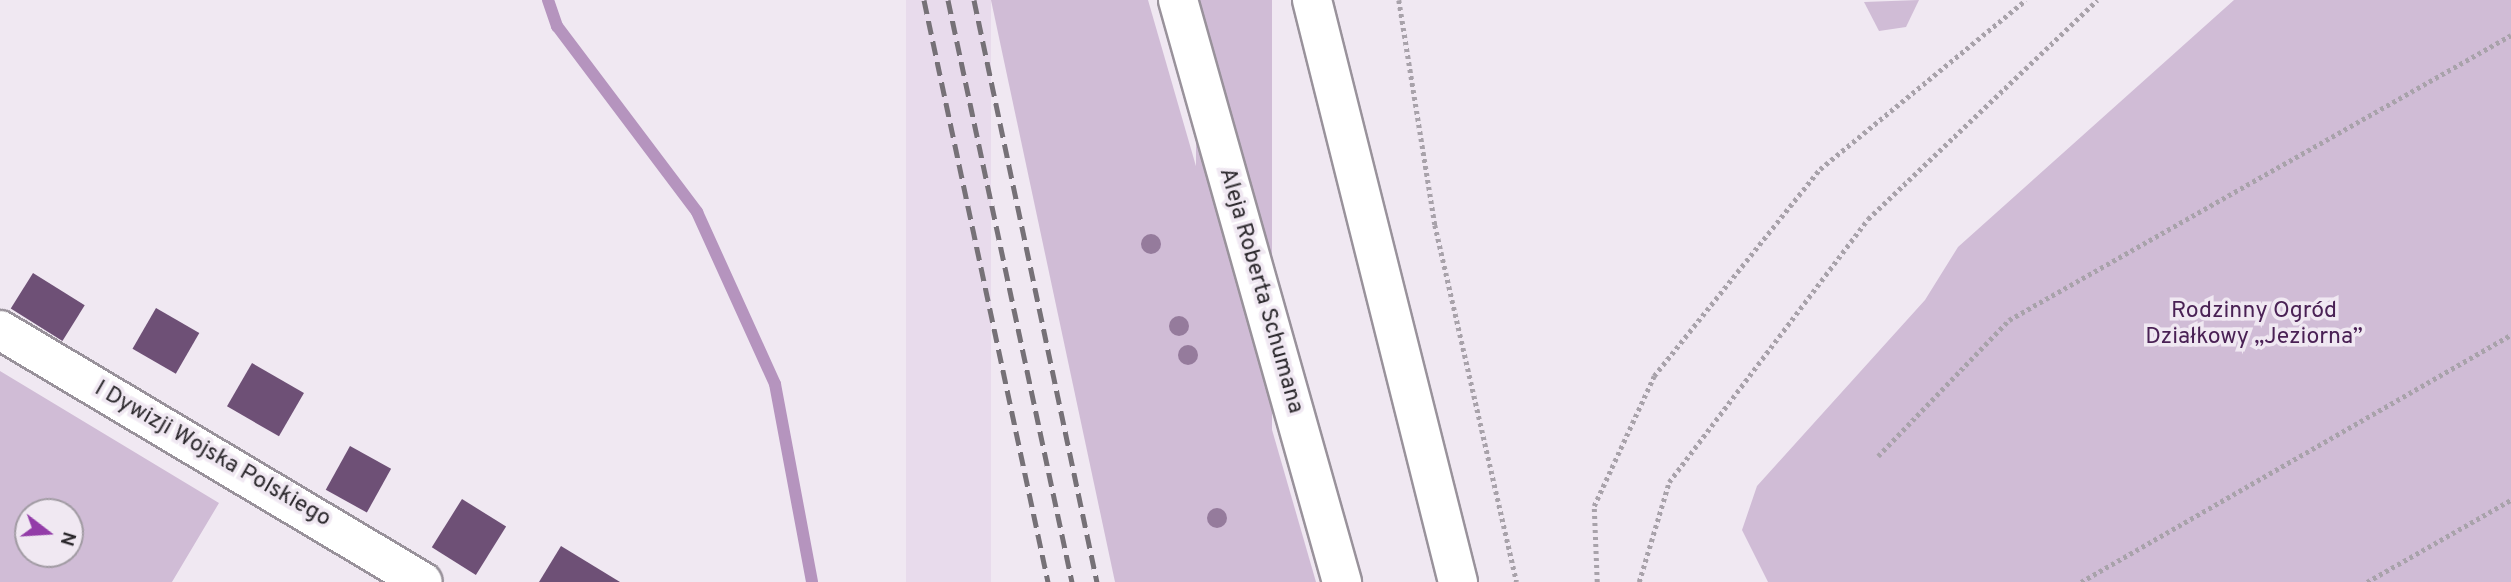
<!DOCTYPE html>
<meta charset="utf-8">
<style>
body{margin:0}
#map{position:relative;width:2511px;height:582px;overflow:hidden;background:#f0e8f2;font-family:Overpass,sans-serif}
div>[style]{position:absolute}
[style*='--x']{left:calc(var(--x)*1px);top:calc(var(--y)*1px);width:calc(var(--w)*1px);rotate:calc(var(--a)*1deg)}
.built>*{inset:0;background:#e8dbec;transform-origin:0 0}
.green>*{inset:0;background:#d0bcd6;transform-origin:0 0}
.stream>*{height:12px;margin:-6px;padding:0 6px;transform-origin:6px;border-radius:6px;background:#b594be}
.building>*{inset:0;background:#6e5076;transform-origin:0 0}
.path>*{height:4.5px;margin-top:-2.25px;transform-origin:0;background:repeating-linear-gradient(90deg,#a8a2aa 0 3.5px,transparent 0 7px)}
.roads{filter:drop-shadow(2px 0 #99929b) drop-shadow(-2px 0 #99929b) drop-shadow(0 2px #99929b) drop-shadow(0 -2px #99929b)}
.street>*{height:38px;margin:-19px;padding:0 19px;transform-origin:19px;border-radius:19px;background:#fff}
.secondary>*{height:38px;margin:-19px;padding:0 19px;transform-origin:19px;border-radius:19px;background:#fff}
.rail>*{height:5px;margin-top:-2.5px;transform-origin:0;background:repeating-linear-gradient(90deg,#767177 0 14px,transparent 0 21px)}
.trees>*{width:20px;height:20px;margin:-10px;border-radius:50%;background:#957b9c}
span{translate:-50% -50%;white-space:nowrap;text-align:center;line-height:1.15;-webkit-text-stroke:7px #f0e8f2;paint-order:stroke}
.street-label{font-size:23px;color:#2b282c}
.park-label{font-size:23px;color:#4a2155}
.north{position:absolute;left:14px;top:498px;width:70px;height:70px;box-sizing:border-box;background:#f0e8f2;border:2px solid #a19ba3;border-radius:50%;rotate:107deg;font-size:19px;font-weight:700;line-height:28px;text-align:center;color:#2b282c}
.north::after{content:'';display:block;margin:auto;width:24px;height:32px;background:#933ca8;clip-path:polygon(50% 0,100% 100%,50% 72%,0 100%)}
</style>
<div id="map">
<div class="built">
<div style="left:906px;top:0;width:85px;height:595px"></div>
</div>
<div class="green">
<div style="clip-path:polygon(991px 0,1148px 0,1316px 582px,1115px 582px)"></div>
<div style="left:1196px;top:0;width:76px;height:604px"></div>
<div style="clip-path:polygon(1919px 0,1906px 27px,1879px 31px,1864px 2px)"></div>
<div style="clip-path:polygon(2234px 0,2511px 0,2511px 582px,1768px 582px,1742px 530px,1757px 486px,1925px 300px,1958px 247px)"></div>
<div style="clip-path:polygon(evenodd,0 371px,219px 503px,172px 582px,0 582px,0 371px,28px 512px,70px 512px,70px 554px,28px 554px,28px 512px)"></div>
</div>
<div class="stream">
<div style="--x:548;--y:0;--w:28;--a:71"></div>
<div style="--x:557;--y:26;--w:233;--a:53"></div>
<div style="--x:697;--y:212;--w:189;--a:65.6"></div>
<div style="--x:775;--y:384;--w:201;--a:79.4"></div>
</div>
<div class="building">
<div style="left:33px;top:273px;width:61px;height:42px;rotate:32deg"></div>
<div style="left:156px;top:308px;width:50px;height:47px;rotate:30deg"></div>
<div style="left:252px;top:363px;width:60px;height:50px;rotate:30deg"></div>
<div style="left:350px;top:446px;width:47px;height:50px;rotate:29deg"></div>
<div style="left:462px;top:499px;width:52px;height:57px;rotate:32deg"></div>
<div style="clip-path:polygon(561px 546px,620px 582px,539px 582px)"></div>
</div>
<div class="path">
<div style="--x:1399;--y:0;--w:228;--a:80.9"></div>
<div style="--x:1435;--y:225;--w:366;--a:77.1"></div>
<div style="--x:1878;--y:456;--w:189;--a:-46.1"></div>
<div style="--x:2009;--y:320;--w:577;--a:-29.58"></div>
<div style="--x:1597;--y:582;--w:76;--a:-92.3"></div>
<div style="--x:1594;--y:506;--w:143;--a:-65.2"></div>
<div style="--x:1654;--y:376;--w:265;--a:-51.3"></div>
<div style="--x:1820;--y:169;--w:266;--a:-39.4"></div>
<div style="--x:1639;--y:582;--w:104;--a:-73.3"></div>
<div style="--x:1669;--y:482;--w:330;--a:-52.9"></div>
<div style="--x:1868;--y:219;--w:317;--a:-43.7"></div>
<div style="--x:2081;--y:582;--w:496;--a:-29.9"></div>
<div style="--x:2367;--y:582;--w:166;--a:-29.7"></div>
</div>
<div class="roads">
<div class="street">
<div style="--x:0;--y:330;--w:492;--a:30.8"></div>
</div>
<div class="secondary">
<div style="--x:1178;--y:0;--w:605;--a:74.26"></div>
<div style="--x:1312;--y:0;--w:600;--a:75.92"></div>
</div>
</div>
<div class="rail">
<div style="--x:924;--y:0;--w:595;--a:77.97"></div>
<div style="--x:948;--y:0;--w:595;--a:77.97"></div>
<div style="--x:974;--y:0;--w:595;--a:78.07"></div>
</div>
<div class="trees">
<div style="left:1151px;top:244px"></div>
<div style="left:1179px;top:326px"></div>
<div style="left:1188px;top:355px"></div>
<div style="left:1217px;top:518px"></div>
</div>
<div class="street-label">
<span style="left:1260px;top:291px;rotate:74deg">Aleja Roberta Schumana</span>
<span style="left:212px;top:455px;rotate:30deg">I Dywizji Wojska Polskiego</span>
</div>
<div class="park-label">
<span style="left:2254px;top:325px">Rodzinny Ogród<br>Działkowy „Jeziorna”</span>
</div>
<div class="north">N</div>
</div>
